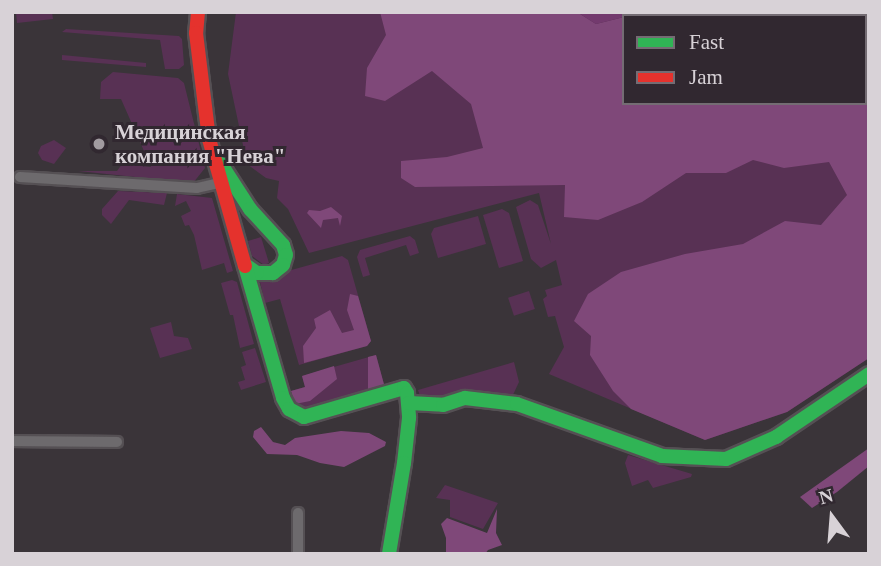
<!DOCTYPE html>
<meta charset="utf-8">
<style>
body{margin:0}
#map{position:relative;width:881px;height:566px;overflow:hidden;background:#3a3439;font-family:"Times New Roman",serif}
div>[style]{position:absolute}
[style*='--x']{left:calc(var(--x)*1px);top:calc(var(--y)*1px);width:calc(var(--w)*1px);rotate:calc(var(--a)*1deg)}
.green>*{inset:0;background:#583154;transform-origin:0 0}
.forest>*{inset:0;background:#7f4879}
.water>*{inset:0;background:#733a6e}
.stream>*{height:2.5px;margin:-1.25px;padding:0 1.25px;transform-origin:1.25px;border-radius:1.25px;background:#733a6e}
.roads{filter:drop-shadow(2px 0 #555054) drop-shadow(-2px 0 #555054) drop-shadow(0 2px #555054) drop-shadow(0 -2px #555054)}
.street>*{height:10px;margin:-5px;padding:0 5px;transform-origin:5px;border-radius:5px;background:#6d6a6d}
.fast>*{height:14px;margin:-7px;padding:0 7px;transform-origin:7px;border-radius:7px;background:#30b455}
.jam>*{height:14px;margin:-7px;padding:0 7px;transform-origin:7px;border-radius:7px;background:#e5322d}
.dots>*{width:19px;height:19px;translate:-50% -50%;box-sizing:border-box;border:4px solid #312830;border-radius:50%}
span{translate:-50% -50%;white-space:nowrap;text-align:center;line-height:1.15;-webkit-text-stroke:6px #312830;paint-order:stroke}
.poi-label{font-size:21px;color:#d8d2d7;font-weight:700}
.left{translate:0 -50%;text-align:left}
.frame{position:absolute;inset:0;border:14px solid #d8d2d7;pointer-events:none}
.legend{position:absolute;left:622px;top:14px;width:245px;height:91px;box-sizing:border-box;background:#312830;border:2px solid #746c73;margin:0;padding:9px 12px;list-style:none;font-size:21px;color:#d8d2d7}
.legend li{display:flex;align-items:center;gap:14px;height:35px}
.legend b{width:35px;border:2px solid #746c73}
.north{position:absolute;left:797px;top:482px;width:70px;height:70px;-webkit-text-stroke:5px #312830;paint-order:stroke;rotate:344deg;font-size:19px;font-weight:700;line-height:28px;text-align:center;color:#d8d2d7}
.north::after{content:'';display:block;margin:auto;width:24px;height:32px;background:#d8d2d7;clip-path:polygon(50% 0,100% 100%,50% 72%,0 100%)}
</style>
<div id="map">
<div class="green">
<div style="clip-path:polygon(16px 12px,52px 12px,53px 19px,17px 23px)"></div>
<div style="clip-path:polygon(evenodd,236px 12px,869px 12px,869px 358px,787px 412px,705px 440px,549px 374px,564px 347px,555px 316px,548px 317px,543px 299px,547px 296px,545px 290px,562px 285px,556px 260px,541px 268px,531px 259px,516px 207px,530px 200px,538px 205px,551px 244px,539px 193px,309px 253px,288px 209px,277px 198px,279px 181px,266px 178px,247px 164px,228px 74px,236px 12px,624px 16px,865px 16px,865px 103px,624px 103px,624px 16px)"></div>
<div style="clip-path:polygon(66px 29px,179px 36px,182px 39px,184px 65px,179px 69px,165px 69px,160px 40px,62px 32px)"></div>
<div style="clip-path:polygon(62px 55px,146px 63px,146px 67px,62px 60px)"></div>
<div style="clip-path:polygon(113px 72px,178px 78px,184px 83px,205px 168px,193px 183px,78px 171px,117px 171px,122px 164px,151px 167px,121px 99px,100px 99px,101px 82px)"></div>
<div style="clip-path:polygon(54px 140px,66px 148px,54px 164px,42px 160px,38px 153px,41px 146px)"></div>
<div style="clip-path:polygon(118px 191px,167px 193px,164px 205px,129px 200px,111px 224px,102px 215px,102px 209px)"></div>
<div style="clip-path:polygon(177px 194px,212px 198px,233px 271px,227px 273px,224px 263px,202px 270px,194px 235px,189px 225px,185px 226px,181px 216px,191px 211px,186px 201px,175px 206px)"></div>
<div style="clip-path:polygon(502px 209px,509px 213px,523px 261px,499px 268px,483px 215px)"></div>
<div style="clip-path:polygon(478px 216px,486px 244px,438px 258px,431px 234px,434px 228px)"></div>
<div style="clip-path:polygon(410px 236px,415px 240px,419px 253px,410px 256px,406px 245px,365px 258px,370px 275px,363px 277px,357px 257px,360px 250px)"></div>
<div style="clip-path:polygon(261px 237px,269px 263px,264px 265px,252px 256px,248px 241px)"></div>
<div style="clip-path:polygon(342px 256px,348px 260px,371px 341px,367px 346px,299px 365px,280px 299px,265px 303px,260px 282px,266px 277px)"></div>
<div style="clip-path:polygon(232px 280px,237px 282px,254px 344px,240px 348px,233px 315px,230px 315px,221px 283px)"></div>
<div style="left:529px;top:291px;width:19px;height:22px;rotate:72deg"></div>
<div style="clip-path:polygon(171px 322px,174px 336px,188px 338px,192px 349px,160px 358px,150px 328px)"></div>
<div style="clip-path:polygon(255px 348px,266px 382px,241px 390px,238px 382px,245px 380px,241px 367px,246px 365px,242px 352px)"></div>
<div style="clip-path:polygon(376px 355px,385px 388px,308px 412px,295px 404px,291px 391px,305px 387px,302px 376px)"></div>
<div style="clip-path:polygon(514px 362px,519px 382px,511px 399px,445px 399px,420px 396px,418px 390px)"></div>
<div style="clip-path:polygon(628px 455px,692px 474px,691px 477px,653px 488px,648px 480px,632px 486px,625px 463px)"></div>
<div style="clip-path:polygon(445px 485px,498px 503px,483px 529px,450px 517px,450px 500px,436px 498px)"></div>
</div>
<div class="forest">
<div style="clip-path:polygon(380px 12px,577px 12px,596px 24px,624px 17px,624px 103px,865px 103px,865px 16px,761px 16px,767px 12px,869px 12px,869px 358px,787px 412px,705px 440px,631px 409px,613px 391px,590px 355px,591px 336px,574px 321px,588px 294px,621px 272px,685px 254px,743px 244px,785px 221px,821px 225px,847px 195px,829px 162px,784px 168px,753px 160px,726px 173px,686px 173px,642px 202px,598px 220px,564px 217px,565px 185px,415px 187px,401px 178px,401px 161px,447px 157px,483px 148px,471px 104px,432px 71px,385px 101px,365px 96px,367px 68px,386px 35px)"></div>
<div style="clip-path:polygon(331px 207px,342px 216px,340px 226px,338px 218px,323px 220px,321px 228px,307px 213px,309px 210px,320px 211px)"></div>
<div style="clip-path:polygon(350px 294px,358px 296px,371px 341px,367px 346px,304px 363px,303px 346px,316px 328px,314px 319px,330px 310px,342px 333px,354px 330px,347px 310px)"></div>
<div style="clip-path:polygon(376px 355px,385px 388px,368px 393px,368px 357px)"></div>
<div style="clip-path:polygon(334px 366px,337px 379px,310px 401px,295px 404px,291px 391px,305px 387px,302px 376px)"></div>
<div style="clip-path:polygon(261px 427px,273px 442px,285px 445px,295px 438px,341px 431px,369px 433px,386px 442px,385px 446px,344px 467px,320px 463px,297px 455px,267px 454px,253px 437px,254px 431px)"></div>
<div style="clip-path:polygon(869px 448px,869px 466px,837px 492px,812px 508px,800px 497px)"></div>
<div style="clip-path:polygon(497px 509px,496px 533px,502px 545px,488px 550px,485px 554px,446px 554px,446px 538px,441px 524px,447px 518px,487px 533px)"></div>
</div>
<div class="water">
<div style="clip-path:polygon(577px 12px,644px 12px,596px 24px)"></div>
</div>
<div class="stream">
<div style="--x:784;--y:12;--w:15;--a:16"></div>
<div style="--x:836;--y:16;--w:33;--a:-3"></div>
</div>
<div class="roads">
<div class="street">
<div style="--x:20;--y:177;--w:177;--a:3.6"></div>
<div style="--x:197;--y:188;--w:31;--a:-13"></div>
<div style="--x:12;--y:441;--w:105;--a:0.5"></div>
<div style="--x:298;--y:513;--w:41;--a:90"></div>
</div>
<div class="fast">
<div style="--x:221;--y:164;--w:54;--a:57.2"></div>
<div style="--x:250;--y:209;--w:49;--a:47.5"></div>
<div style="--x:283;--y:245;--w:10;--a:73"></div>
<div style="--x:286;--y:255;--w:10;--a:107"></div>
<div style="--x:283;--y:265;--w:13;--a:141"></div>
<div style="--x:273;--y:273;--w:16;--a:180"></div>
<div style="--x:257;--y:273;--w:14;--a:-146"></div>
<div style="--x:245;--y:266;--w:137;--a:73.9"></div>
<div style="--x:283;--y:398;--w:13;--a:61"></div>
<div style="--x:289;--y:409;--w:17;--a:28"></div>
<div style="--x:304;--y:417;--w:104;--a:-16.2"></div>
<div style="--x:404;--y:388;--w:6;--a:59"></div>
<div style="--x:407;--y:393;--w:25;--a:85"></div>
<div style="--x:409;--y:418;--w:45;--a:96.3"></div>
<div style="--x:404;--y:463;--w:92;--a:99.4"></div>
<div style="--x:409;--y:403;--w:34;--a:3"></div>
<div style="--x:443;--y:405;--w:23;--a:-18"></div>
<div style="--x:465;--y:398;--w:52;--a:6.6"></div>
<div style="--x:517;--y:404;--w:154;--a:19.7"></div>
<div style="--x:662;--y:456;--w:64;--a:2.7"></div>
<div style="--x:726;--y:459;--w:55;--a:-23.7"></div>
<div style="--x:776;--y:437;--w:112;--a:-34.1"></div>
</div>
<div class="jam">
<div style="--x:198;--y:12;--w:21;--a:95"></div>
<div style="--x:196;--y:33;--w:107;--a:83"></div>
<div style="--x:209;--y:139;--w:132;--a:74.2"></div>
</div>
</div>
<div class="dots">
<div style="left:99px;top:144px;background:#a19ba0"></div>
</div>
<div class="poi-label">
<span class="left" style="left:115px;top:144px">Медицинская<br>компания "Нева"</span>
</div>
<div class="frame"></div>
<ul class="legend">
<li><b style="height:9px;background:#30b455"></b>Fast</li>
<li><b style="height:9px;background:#e5322d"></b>Jam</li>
</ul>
<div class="north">N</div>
</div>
